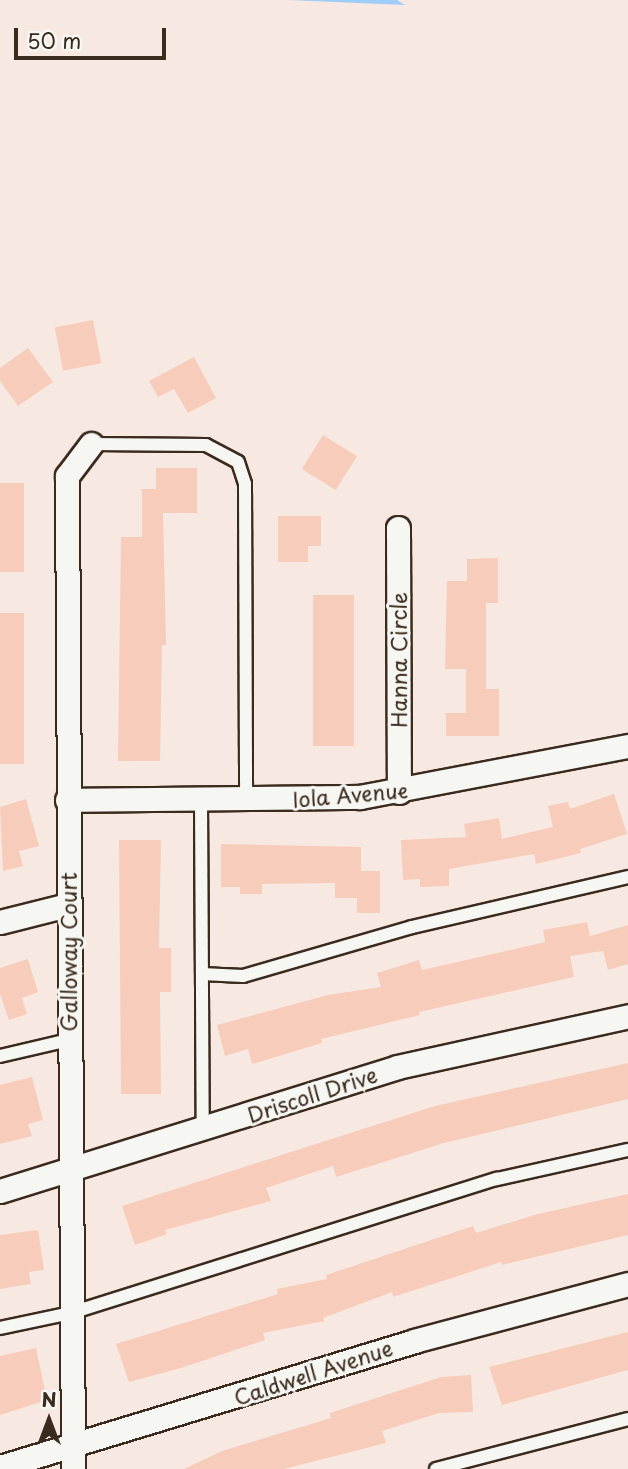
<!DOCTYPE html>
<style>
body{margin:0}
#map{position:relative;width:628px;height:1469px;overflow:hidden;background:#f7e9e1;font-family:"Playpen Sans",sans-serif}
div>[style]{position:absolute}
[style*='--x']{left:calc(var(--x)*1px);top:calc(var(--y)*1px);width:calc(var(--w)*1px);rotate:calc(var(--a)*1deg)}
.water>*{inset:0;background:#a0ccfa}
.building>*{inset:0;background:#f8ccba;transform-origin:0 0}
.roads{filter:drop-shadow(2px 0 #3b2a1e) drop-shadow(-2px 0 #3b2a1e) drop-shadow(0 2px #3b2a1e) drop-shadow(0 -2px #3b2a1e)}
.lane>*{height:12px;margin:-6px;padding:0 6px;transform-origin:6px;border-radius:6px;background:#f6f6f2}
.street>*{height:23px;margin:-11.5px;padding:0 11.5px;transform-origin:11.5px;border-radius:11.5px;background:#f6f6f2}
span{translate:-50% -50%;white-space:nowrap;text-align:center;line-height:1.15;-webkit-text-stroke:6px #f6f6f2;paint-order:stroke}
.street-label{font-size:21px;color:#3b2a1e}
.north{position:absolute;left:14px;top:1385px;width:70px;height:70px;-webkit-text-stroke:5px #f6f6f2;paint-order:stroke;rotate:0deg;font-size:19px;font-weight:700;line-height:28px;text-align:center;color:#3b2a1e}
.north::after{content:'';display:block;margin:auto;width:24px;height:32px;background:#3b2a1e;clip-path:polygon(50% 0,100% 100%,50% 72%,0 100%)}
.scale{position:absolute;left:14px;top:28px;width:152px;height:32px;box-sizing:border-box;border:4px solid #3b2a1e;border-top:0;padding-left:9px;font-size:21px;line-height:24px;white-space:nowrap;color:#3b2a1e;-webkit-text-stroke:5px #f6f6f2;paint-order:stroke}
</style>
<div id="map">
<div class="water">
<div style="clip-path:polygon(288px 0,397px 0,405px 5px)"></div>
</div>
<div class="building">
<div style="left:93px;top:320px;width:44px;height:39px;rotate:79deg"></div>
<div style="clip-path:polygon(28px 348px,53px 382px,18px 406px,0 381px,0 368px)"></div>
<div style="clip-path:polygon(194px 357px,216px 398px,188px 413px,174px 389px,158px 397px,149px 381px)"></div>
<div style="left:323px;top:435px;width:40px;height:40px;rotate:32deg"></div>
<div style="clip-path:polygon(156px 468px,197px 468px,197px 513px,163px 513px,166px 645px,162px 645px,160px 761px,118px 761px,121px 537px,142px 537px,142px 489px,156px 489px)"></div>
<div style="left:0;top:483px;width:24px;height:89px"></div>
<div style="clip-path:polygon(278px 516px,321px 516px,321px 546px,308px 546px,308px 562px,278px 562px)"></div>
<div style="clip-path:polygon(498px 558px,498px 603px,486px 603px,486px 689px,499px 689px,499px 736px,446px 736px,446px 713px,466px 713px,466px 669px,445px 669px,447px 581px,467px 581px,467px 559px)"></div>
<div style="left:313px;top:595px;width:41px;height:151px"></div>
<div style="left:0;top:613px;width:24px;height:151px"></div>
<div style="clip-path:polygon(614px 794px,627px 834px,580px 849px,581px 853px,536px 864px,534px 854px,449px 869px,449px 886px,420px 887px,420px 879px,403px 880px,401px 840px,466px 837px,464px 824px,499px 818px,502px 839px,553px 827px,548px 806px,568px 802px,570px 809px)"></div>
<div style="clip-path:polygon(26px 799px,39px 846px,19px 851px,23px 866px,3px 871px,0 807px)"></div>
<div style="clip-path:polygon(119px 840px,161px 840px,159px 948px,171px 948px,171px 992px,160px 992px,161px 1094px,121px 1094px)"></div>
<div style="clip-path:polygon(221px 844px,361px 847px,361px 871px,380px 871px,380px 913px,357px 913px,357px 898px,335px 898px,335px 883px,262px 884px,262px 894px,240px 894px,240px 887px,221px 887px)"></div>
<div style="clip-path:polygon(587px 922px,590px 936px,628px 925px,628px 964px,608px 970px,603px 951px,570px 956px,574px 977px,419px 1012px,420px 1015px,321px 1039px,322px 1043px,252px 1064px,248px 1049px,225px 1056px,217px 1025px,328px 995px,381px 987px,377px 973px,419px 960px,422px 970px,545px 942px,543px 930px)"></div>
<div style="clip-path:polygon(28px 959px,38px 992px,22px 998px,27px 1014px,9px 1020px,0 994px,0 968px)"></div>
<div style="clip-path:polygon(628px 1063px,628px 1099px,444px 1143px,336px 1177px,333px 1166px,266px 1188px,271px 1201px,165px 1230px,167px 1234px,135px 1245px,122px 1206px,435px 1106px)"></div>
<div style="clip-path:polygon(32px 1077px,43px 1120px,28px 1124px,32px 1136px,0 1144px,0 1085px)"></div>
<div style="clip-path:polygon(628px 1194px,628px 1235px,502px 1265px,501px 1262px,393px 1297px,392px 1292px,323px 1318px,324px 1321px,263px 1333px,265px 1340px,181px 1368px,129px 1382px,116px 1344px,278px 1294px,277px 1289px,327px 1279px,326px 1275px,473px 1226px,476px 1233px,538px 1214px)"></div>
<div style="clip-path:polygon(38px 1230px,44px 1270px,29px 1272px,31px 1284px,0 1289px,0 1235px)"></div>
<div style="clip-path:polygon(628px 1332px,628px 1370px,502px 1405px,489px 1367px)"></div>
<div style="clip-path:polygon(36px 1348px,47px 1400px,0 1415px,0 1356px)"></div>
<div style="clip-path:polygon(471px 1375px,473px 1412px,439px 1413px,382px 1431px,386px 1443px,284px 1469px,184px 1469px,222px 1451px,331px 1418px,330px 1413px,441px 1377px)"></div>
</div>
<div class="roads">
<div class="lane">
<div style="--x:91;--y:444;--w:115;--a:0.5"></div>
<div style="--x:206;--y:445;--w:36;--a:28"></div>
<div style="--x:238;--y:462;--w:23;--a:72"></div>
<div style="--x:245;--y:484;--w:316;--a:89.8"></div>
<div style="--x:201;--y:800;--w:328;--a:89.7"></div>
<div style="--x:202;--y:974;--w:41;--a:2.8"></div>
<div style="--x:243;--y:976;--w:176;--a:-16.2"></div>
<div style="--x:412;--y:927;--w:222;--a:-13"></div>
<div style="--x:0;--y:1056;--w:71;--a:-13.1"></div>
<div style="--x:0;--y:1328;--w:73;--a:-11.9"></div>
<div style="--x:71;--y:1313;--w:447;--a:-17.5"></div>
<div style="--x:497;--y:1179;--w:134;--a:-12.5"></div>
<div style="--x:436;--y:1469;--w:198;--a:-14.6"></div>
</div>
<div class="street">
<div style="--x:398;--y:528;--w:264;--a:89.8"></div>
<div style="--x:67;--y:800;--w:293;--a:-0.6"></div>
<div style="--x:360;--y:797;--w:273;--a:-10.8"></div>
<div style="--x:0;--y:922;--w:69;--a:-14.2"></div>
<div style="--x:0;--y:1191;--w:416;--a:-17.3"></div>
<div style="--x:397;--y:1067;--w:237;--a:-12.4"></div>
<div style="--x:0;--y:1467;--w:433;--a:-16.9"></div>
<div style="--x:414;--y:1341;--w:221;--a:-14.9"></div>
<div style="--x:73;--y:1469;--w:993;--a:-90.35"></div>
<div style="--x:67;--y:476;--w:40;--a:-53"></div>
</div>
</div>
<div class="street-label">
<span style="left:398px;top:660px;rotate:-90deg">Hanna Circle</span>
<span style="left:350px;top:794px;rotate:-5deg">Iola Avenue</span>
<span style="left:68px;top:952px;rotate:-90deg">Galloway Court</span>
<span style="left:312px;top:1094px;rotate:-18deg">Driscoll Drive</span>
<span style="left:313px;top:1372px;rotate:-18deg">Caldwell Avenue</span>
</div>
<div class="north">N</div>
<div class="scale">50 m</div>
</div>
